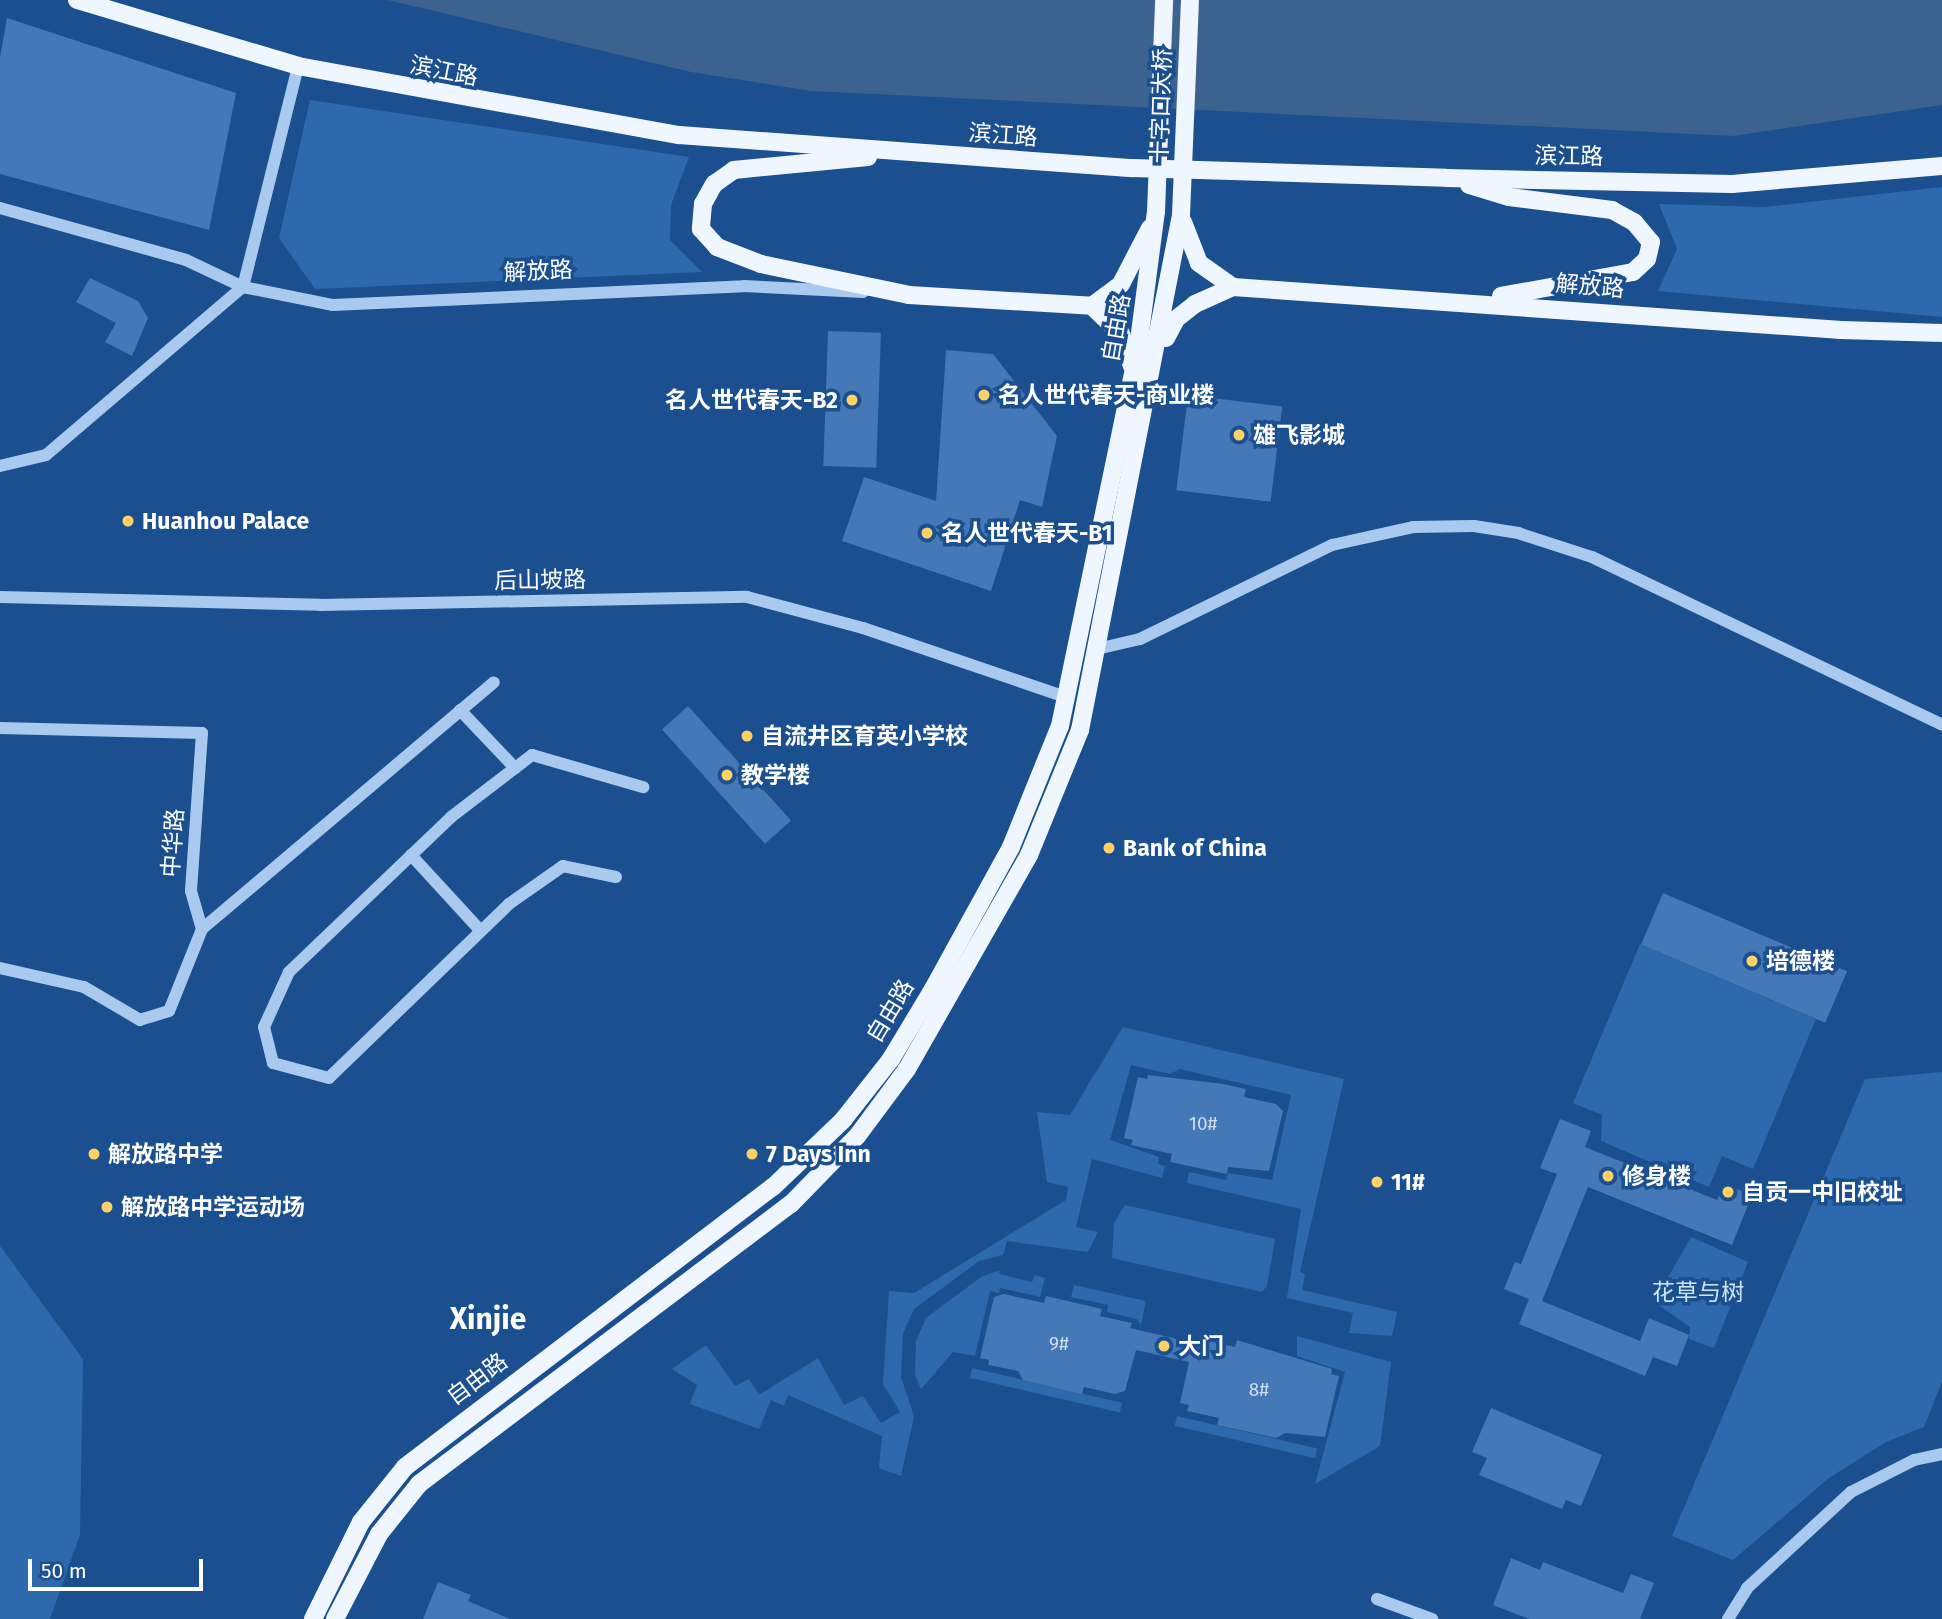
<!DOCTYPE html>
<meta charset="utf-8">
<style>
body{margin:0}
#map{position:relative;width:1942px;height:1619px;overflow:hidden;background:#1b4f8f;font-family:"Fira Sans","Noto Sans SC",sans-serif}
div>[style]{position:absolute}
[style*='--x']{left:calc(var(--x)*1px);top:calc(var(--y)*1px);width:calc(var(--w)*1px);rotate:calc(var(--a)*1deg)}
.green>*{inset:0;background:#2e69ad;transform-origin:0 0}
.water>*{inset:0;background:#3c6290}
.building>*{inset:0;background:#4478b7;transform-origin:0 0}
.minor>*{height:12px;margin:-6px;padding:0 6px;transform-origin:6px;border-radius:6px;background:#a9c9ee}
.major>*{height:18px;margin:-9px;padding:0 9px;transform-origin:9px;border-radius:9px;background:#f0f6ff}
.major-bridge>*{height:18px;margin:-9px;padding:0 9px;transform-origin:9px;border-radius:9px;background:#f0f6ff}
.dots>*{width:19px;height:19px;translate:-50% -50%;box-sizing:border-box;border:4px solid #1b4f8f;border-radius:50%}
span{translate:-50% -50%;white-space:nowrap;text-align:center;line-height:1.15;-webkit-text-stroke:7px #1b4f8f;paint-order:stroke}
.number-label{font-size:19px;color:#d0dded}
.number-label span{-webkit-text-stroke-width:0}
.street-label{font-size:23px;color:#fff}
.poi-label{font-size:23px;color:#fff;font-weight:700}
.left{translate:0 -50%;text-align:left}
.right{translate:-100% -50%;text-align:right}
.park-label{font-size:23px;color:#cfe3fa}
.district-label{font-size:30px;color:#fff;font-weight:700}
.scale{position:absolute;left:28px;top:1559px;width:175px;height:32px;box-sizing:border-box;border:4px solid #fff;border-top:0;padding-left:9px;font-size:21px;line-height:24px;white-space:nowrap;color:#fff;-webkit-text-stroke:5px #1b4f8f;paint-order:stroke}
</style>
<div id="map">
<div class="green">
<div style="clip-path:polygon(310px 100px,689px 157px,671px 205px,670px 240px,702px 272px,315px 289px,279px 238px)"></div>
<div style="clip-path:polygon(1942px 187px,1942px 317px,1658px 291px,1677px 249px,1659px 204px,1764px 207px)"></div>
<div style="clip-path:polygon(1640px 944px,1816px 1019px,1753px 1169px,1722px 1156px,1709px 1187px,1601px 1141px,1602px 1115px,1573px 1103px)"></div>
<div style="clip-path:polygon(1123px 1027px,1344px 1079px,1300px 1272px,1305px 1274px,1302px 1290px,1397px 1312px,1392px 1336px,1349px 1333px,1353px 1313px,1287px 1298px,1301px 1209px,1187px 1183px,1189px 1172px,1226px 1180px,1228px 1173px,1272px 1180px,1291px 1095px,1180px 1069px,1170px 1074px,1131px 1065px,1110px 1140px,1159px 1157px,1158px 1164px,1165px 1166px,1162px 1178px,1092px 1159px,1076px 1227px,1098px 1232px,1088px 1252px,1007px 1241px,1003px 1255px,979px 1261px,914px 1309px,903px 1333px,901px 1377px,914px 1416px,901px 1476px,879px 1468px,882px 1436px,788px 1395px,784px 1406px,771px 1400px,759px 1429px,690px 1404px,697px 1385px,672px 1369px,706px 1345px,735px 1386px,749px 1379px,759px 1395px,818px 1358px,844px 1405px,863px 1396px,881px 1423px,900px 1412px,883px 1384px,889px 1291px,914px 1293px,1066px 1200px,1068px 1187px,1047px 1182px,1037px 1112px,1070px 1115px)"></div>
<div style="clip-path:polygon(1942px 1072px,1942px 1382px,1924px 1427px,1886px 1442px,1829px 1478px,1733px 1560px,1672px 1536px,1865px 1079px)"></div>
<div style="clip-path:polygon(1125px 1205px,1275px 1239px,1267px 1286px,1262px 1292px,1112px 1258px,1114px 1223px)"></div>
<div style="clip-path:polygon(1691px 1237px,1748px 1262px,1714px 1348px,1689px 1339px,1690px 1327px,1654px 1302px)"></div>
<div style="clip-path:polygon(0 1246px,83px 1359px,80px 1535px,50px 1619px,0 1619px)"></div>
<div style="clip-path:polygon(1000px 1270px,999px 1274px,1032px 1282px,1035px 1275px,1045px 1278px,1040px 1297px,1000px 1288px,999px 1293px,990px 1291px,975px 1356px,953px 1352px,921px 1389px,915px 1375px,916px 1341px,926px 1318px,981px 1277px)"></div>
<div style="clip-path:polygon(1074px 1285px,1146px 1301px,1141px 1325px,1137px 1319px,1107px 1312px,1108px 1305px,1071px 1297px)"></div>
<div style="clip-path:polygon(1297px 1336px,1391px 1362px,1380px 1446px,1315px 1484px,1345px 1372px,1297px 1356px)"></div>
<div style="left:972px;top:1368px;width:154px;height:10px;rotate:13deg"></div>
<div style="left:1177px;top:1416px;width:144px;height:10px;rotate:13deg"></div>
</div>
<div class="water">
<div style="clip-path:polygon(388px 0,1942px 0,1942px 105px,1733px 136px,811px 91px,691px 72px)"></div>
</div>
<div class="building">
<div style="clip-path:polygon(7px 18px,236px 93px,209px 230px,0 174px,0 57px)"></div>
<div style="clip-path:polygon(90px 278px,138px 301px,148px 318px,132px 356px,105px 342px,116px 323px,76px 302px)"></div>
<div style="left:828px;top:331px;width:53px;height:135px;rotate:2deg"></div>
<div style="clip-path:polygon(946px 350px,993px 354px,1057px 436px,1042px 507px,1020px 500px,991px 591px,842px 541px,864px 477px,936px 501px)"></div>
<div style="left:1188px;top:395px;width:95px;height:96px;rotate:7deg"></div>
<div style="left:688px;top:706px;width:154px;height:35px;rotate:48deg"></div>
<div style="left:1663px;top:893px;width:200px;height:56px;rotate:23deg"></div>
<div style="clip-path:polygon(1148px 1075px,1223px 1084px,1246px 1089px,1244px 1097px,1276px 1104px,1283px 1111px,1269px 1171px,1228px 1167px,1227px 1174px,1170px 1162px,1172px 1154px,1131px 1145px,1133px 1140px,1124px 1138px,1138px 1077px,1147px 1079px)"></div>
<div style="clip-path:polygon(1560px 1119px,1591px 1131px,1585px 1147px,1717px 1200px,1724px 1184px,1752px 1195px,1732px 1245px,1588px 1187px,1542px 1301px,1640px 1341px,1649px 1318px,1689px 1335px,1677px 1366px,1653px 1357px,1645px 1376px,1519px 1324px,1529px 1299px,1504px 1289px,1515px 1262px,1521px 1264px,1557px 1174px,1540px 1168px)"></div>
<div style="clip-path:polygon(1004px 1294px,1044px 1303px,1046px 1296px,1102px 1309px,1100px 1316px,1132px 1323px,1130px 1328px,1203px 1345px,1204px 1340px,1235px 1347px,1237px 1340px,1332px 1369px,1331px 1374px,1339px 1376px,1325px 1437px,1285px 1433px,1276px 1438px,1217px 1425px,1219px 1418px,1187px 1411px,1189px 1405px,1180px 1403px,1189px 1362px,1136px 1350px,1125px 1391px,1115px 1394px,1084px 1387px,1082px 1394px,1023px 1380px,1018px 1371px,988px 1365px,989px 1360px,980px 1358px,994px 1297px)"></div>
<div style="clip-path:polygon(1491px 1408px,1602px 1455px,1581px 1506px,1566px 1500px,1562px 1509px,1479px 1475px,1487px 1458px,1472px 1452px)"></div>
<div style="clip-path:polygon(1511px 1558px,1540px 1570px,1543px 1562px,1623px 1593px,1631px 1574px,1654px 1583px,1640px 1619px,1529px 1619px,1493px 1605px)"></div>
<div style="clip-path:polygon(438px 1582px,471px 1595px,468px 1601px,510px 1619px,423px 1619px)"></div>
</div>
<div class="minor">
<div style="--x:0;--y:208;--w:193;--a:15.6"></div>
<div style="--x:186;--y:260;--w:63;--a:25.3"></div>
<div style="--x:243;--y:287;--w:92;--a:11.3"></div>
<div style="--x:333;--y:305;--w:411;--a:-2.6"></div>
<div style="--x:744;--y:286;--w:119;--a:2.9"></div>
<div style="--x:0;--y:466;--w:47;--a:-13.4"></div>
<div style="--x:46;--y:455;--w:259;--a:-40.5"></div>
<div style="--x:243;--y:287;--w:228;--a:-76"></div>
<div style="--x:0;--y:597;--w:320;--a:1.4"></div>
<div style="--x:320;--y:605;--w:427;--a:-1.1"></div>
<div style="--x:747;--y:597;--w:120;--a:15"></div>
<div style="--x:863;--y:628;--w:214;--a:18.8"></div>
<div style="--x:1097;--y:649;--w:44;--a:-13.1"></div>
<div style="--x:1140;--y:639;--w:214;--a:-26.1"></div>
<div style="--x:1332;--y:545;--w:83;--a:-12.5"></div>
<div style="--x:1413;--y:527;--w:61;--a:-0.9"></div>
<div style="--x:1474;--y:526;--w:45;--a:9"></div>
<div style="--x:1518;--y:533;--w:78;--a:18"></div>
<div style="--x:1592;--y:557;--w:388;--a:25.6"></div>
<div style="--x:460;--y:710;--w:80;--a:46.5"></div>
<div style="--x:0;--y:728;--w:202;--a:1.4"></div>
<div style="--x:202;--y:733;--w:158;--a:94"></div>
<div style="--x:191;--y:891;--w:40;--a:74"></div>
<div style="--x:202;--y:929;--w:88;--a:111.9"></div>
<div style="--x:169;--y:1011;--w:30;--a:163"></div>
<div style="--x:140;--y:1020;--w:65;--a:-149.5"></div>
<div style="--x:84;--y:987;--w:86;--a:-167.3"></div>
<div style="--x:411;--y:855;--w:103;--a:47.4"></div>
<div style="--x:616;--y:877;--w:54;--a:-168.3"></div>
<div style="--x:563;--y:866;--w:66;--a:144.9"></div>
<div style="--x:509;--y:904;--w:250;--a:136"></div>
<div style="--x:329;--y:1078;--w:58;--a:-165"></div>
<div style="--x:273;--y:1063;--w:37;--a:-104"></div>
<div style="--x:264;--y:1027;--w:60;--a:-65.6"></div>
<div style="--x:289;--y:972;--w:224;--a:-43.7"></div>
<div style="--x:451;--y:817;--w:102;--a:-37.4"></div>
<div style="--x:532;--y:755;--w:116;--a:16.1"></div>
<div style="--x:202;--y:929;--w:382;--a:-40.2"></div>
<div style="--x:1377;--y:1599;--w:59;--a:20"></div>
<div style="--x:1728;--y:1619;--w:36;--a:-58"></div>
<div style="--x:1747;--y:1588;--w:142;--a:-42.7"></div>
<div style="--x:1851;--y:1492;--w:71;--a:-26.9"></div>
<div style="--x:1914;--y:1460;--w:29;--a:-12"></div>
</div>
<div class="major">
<div style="--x:77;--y:0;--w:231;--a:16.6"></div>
<div style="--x:298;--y:66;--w:387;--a:10.3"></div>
<div style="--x:679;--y:135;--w:455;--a:4.2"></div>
<div style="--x:1133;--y:168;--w:313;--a:1.8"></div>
<div style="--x:1446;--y:178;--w:286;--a:1.2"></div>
<div style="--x:1732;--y:184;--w:211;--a:-4.9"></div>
<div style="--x:868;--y:157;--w:135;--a:174.5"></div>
<div style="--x:734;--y:170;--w:24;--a:145"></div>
<div style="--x:714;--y:184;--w:23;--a:119"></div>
<div style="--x:703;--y:204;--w:25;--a:95"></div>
<div style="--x:701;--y:229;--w:24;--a:48"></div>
<div style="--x:717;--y:247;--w:47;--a:21.1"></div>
<div style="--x:761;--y:264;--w:151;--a:11.8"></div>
<div style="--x:909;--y:295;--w:183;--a:3.4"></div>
<div style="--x:1469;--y:185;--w:42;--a:16.7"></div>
<div style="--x:1509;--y:197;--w:104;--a:7.2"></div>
<div style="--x:1612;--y:210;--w:25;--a:29"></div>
<div style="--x:1634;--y:222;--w:26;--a:50"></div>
<div style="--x:1651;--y:242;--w:17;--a:103"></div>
<div style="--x:1647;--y:259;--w:19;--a:137"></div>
<div style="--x:1633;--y:272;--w:134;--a:169.7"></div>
<div style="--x:1233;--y:287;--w:610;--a:4.05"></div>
<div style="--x:1841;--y:330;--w:101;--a:1.7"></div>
<div style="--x:1166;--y:338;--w:21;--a:-62"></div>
<div style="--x:1176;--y:319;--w:24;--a:-38"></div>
<div style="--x:1195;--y:304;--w:42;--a:-24.1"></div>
<div style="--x:1233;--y:287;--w:42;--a:-144.8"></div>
<div style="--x:1199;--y:263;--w:44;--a:-111.3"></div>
<div style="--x:1132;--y:366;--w:34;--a:-109"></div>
<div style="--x:1121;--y:334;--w:40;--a:-136"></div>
<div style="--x:1092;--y:306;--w:36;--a:-37"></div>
<div style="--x:1121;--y:284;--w:63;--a:-62.6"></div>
<div style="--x:313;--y:1619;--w:108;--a:-63.7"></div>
<div style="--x:361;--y:1522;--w:70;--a:-51.3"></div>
<div style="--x:405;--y:1467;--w:462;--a:-37.3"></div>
<div style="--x:773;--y:1187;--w:97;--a:-43.7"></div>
<div style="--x:843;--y:1120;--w:78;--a:-51.8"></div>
<div style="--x:891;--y:1059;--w:82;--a:-59"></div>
<div style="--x:933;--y:989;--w:162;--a:-61.2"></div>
<div style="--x:1011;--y:847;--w:131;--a:-68"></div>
<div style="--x:1060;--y:726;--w:386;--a:-78.3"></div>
<div style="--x:1138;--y:348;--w:137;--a:-82.5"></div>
<div style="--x:335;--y:1619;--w:96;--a:-62.6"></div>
<div style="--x:379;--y:1534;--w:64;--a:-51.3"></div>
<div style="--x:419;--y:1484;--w:466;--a:-37"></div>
<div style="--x:791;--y:1204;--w:96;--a:-45.8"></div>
<div style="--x:858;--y:1135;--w:82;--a:-53.4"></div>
<div style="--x:907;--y:1069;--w:246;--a:-60.3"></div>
<div style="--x:1029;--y:855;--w:135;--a:-67.8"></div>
<div style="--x:1080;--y:730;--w:525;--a:-78.9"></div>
</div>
<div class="major-bridge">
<div style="--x:1156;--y:212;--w:212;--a:-87.8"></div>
<div style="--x:1181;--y:215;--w:215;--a:-87.6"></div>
</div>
<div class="dots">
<div style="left:984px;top:395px;background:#ffd166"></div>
<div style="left:852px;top:400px;background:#ffd166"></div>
<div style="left:1239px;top:435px;background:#ffd166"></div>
<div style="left:128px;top:521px;background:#ffd166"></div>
<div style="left:927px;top:533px;background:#ffd166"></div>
<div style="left:747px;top:736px;background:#ffd166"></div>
<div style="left:727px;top:775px;background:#ffd166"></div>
<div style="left:1109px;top:848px;background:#ffd166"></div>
<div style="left:1752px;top:961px;background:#ffd166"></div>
<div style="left:94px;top:1154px;background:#ffd166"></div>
<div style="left:752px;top:1154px;background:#ffd166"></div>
<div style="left:1608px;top:1176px;background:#ffd166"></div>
<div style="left:1377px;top:1182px;background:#ffd166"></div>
<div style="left:1728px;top:1192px;background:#ffd166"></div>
<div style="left:107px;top:1207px;background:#ffd166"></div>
<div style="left:1164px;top:1346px;background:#ffd166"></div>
</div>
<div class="number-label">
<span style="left:1203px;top:1124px">10#</span>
<span style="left:1059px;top:1344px">9#</span>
<span style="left:1259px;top:1390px">8#</span>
</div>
<div class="street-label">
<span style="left:444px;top:71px;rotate:11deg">滨江路</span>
<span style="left:1161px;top:106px;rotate:-88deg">十字口大桥</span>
<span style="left:1003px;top:135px;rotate:4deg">滨江路</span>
<span style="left:1569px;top:156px;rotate:1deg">滨江路</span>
<span style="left:538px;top:271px;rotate:-3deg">解放路</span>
<span style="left:1590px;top:286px;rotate:5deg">解放路</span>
<span style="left:1116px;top:328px;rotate:-80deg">自由路</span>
<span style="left:540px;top:580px;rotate:-1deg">后山坡路</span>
<span style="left:173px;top:843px;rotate:-86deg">中华路</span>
<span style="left:890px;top:1011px;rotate:-59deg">自由路</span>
<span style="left:477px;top:1379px;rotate:-37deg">自由路</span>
</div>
<div class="poi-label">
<span class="left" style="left:998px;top:395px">名人世代春天-商业楼</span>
<span class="right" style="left:838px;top:400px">名人世代春天-B2</span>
<span class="left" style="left:1253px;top:435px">雄飞影城</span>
<span class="left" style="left:142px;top:521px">Huanhou Palace</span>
<span class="left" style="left:941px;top:533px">名人世代春天-B1</span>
<span class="left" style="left:761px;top:736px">自流井区育英小学校</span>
<span class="left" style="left:741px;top:775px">教学楼</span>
<span class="left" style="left:1123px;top:848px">Bank of China</span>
<span class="left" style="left:1766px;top:961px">培德楼</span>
<span class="left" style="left:108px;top:1154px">解放路中学</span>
<span class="left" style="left:766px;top:1154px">7 Days Inn</span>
<span class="left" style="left:1622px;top:1176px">修身楼</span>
<span class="left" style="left:1391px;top:1182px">11#</span>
<span class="left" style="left:1742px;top:1192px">自贡一中旧校址</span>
<span class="left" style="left:121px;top:1207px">解放路中学运动场</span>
<span class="left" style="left:1178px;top:1346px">大门</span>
</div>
<div class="park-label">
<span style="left:1698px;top:1292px">花草与树</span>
</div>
<div class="district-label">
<span style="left:488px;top:1319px">Xinjie</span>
</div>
<div class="scale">50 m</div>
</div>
